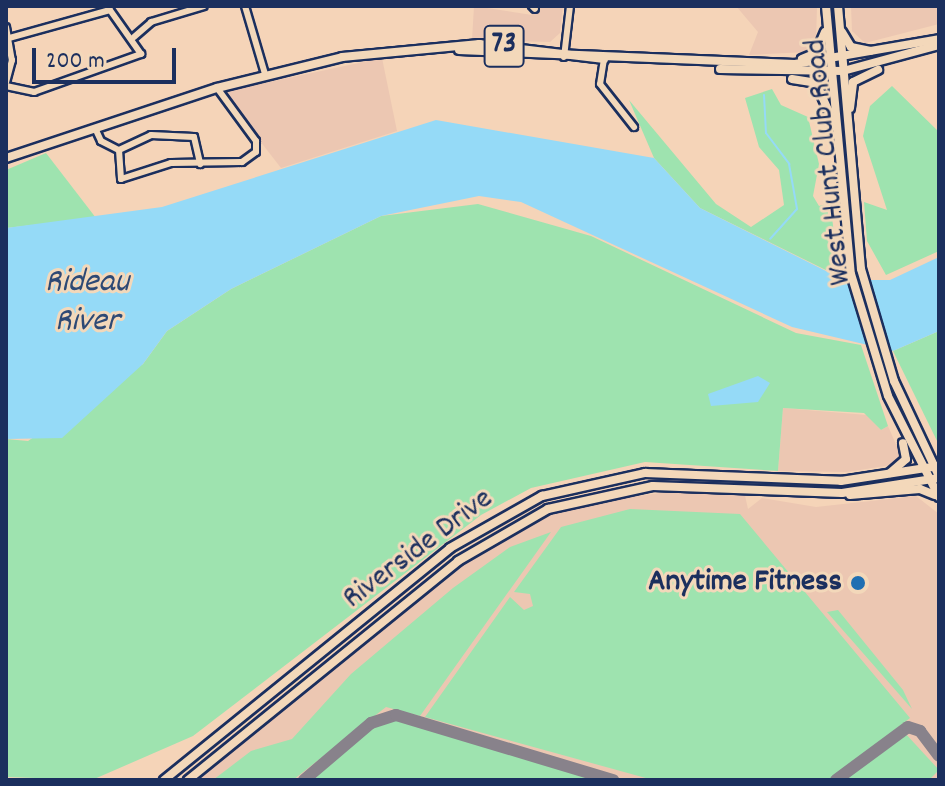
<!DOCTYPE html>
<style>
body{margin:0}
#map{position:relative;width:945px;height:786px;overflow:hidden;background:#f5d4b8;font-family:Dekko,sans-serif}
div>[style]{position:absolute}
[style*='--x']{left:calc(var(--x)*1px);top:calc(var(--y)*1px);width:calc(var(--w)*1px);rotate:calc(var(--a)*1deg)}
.built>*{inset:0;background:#ecc7b2}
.green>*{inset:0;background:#9ee3af}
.water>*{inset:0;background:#95daf7}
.stream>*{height:2px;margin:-1px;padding:0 1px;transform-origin:1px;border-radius:1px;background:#95daf7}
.taxiway>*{height:12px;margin:-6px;padding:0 6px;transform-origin:6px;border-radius:6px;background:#88828b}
.roads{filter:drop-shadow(2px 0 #1b2f5e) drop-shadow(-2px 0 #1b2f5e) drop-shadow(0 2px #1b2f5e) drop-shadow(0 -2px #1b2f5e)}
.minor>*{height:6px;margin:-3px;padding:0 3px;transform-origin:3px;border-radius:3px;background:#f3d8ba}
.major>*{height:8px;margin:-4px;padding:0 4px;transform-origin:4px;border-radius:4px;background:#f3d8ba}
.dots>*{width:22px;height:22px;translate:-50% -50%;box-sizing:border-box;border:4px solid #f3d8ba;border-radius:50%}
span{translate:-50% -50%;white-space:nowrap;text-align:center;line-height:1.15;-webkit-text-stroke:6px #f3d8ba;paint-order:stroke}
.shield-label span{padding:2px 6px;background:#f3d8ba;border:2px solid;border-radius:6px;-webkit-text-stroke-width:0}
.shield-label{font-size:30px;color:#1b2f5e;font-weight:700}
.street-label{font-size:32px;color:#1b2f5e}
.poi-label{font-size:32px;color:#1b2f5e;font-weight:700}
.right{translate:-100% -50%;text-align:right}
.water-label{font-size:34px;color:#2d4975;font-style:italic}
.frame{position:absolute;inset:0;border:8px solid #1b2f5e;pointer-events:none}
.scale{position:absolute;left:32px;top:48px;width:144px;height:36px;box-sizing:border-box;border:4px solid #1b2f5e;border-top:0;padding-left:10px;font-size:24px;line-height:28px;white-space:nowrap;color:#1b2f5e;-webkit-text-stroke:6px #f3d8ba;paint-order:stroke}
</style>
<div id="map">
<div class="built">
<div style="clip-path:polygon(474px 6px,532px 15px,527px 6px,563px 6px,560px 33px,550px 42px,472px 40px)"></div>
<div style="clip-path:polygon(736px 6px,817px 6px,816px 42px,807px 52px,749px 55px,758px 32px)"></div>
<div style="clip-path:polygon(851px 6px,939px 6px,939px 24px,865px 43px,852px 31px)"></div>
<div style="clip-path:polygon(382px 58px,397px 131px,281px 168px,222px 92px)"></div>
<div style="clip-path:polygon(783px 408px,867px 415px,881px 430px,888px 426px,901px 456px,892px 465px,847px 472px,778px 471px)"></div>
<div style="clip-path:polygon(693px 488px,744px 491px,748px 509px,762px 498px,816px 507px,916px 496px,939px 514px,939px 780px,197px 780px,460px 563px,566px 507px)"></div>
</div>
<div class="green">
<div style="clip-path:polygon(892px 86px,939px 132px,939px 251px,886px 275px,867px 241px,864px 202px,887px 210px,863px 136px,870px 106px)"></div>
<div style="clip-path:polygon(772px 89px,781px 105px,808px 117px,819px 164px,813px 196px,819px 206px,830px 203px,840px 277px,700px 208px,654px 158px,629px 100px,716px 204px,751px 227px,784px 205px,779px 170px,759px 147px,745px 98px)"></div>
<div style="clip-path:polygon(46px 153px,96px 218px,6px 228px,6px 170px)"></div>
<div style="clip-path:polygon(478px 204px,591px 236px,796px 333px,861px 345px,888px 426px,881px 430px,864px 413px,783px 408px,778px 471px,645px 462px,531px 488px,481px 515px,193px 736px,92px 780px,7px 777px,6px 439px,28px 441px,143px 364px,167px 331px,231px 289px,381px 216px)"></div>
<div style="clip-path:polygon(939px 331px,939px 445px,893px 351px)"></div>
<div style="clip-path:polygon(630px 509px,740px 514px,910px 718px,830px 780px,653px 780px,425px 717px,510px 597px,524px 610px,533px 606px,530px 594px,514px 592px,561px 527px)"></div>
<div style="clip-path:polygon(551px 532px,420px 716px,386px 707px,293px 780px,213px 780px,251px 751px,292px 739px,351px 674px,453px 588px,510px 547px)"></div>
<div style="clip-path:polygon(838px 610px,903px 690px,912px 709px,827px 612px)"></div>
<div style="clip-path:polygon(399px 719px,588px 774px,600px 780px,311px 780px,377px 724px)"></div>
<div style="clip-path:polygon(904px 732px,939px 770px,929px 780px,842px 780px)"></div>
</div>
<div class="water">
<div style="clip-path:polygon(436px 120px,654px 158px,700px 208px,844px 280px,890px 280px,939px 257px,939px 331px,893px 351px,792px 327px,521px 202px,479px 196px,381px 216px,231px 289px,167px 331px,143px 364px,62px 438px,6px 439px,6px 228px,162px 207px)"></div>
<div style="clip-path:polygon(758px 376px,770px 383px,758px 402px,711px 406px,708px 394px)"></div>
</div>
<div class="stream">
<div style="--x:764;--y:95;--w:38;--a:87"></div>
<div style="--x:766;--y:133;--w:39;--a:53"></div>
<div style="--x:789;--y:164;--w:46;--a:79.9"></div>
<div style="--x:797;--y:209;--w:40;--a:132"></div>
</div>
<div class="taxiway">
<div style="--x:304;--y:780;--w:88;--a:-40.4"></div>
<div style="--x:371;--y:723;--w:26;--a:-18"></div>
<div style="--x:396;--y:715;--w:227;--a:16.7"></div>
<div style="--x:836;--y:780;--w:89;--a:-36.4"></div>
<div style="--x:908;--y:727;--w:13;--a:18"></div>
<div style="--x:920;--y:731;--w:31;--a:53"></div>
</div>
<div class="roads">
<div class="minor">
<div style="--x:245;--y:6;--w:71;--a:73.6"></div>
<div style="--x:532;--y:6;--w:4;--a:45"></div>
<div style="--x:6;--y:27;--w:34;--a:80"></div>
<div style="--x:12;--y:60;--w:23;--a:105"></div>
<div style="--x:134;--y:37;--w:23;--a:-41"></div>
<div style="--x:151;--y:22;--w:55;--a:-16.8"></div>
<div style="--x:564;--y:57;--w:51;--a:-83.3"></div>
<div style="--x:604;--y:59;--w:25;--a:99"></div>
<div style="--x:600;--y:84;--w:55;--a:51.7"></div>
<div style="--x:6;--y:86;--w:29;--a:12"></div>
<div style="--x:34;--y:92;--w:114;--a:-19.6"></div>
<div style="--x:141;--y:54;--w:54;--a:-125.2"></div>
<div style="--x:110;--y:10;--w:105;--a:164.5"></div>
<div style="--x:95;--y:128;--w:14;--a:65"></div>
<div style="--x:101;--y:141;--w:20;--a:27"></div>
<div style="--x:119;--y:150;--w:35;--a:-25"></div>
<div style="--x:151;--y:135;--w:43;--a:2.7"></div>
<div style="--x:194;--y:137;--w:28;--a:77"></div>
<div style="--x:119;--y:150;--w:29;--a:86"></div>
<div style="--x:121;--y:179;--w:52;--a:-17.7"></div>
<div style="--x:171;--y:163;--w:71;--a:-0.8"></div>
<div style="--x:242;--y:162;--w:17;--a:-36"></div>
<div style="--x:256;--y:152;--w:11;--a:-90"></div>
<div style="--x:256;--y:141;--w:66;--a:-126.3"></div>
</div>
<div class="major">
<div style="--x:826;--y:6;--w:269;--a:84.7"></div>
<div style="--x:851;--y:274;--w:127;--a:73.1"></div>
<div style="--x:888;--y:396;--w:113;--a:63.2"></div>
<div style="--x:838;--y:6;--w:264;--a:85"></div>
<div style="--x:861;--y:269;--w:117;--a:73.6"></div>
<div style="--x:894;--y:381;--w:105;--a:64.7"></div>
<div style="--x:842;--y:32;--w:17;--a:59"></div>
<div style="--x:851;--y:47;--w:20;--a:11"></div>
<div style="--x:459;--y:50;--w:336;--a:2.4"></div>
<div style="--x:795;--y:64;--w:146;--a:-9.8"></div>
<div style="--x:802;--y:59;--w:15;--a:-23"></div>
<div style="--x:816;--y:53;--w:23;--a:-67"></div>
<div style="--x:720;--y:69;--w:123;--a:0.9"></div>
<div style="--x:843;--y:71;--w:99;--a:-15.2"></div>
<div style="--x:792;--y:79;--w:24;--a:9"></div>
<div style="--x:816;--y:83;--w:30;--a:66"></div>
<div style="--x:850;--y:108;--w:26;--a:-83"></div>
<div style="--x:853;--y:82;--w:28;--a:-26"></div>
<div style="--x:6;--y:158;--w:222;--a:-18.4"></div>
<div style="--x:217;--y:88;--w:129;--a:-13.9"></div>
<div style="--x:342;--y:57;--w:138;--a:-5.4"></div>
<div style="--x:479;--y:44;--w:126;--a:6.8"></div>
<div style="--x:890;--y:473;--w:21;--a:-41"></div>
<div style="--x:906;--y:459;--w:16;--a:-101"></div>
<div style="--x:850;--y:495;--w:70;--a:-4.9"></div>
<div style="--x:920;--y:489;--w:16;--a:22"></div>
<div style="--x:164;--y:780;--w:368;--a:-39"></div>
<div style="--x:450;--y:548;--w:106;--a:-29.5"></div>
<div style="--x:542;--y:496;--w:106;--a:-12.6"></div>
<div style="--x:645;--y:473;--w:196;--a:2.3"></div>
<div style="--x:841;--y:481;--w:99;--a:-8.7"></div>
<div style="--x:188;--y:780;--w:348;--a:-39"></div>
<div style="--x:458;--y:561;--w:104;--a:-30"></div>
<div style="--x:548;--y:509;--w:107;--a:-12.4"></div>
<div style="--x:653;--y:486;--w:189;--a:2.1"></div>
<div style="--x:842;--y:493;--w:98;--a:-8.8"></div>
</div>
</div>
<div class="dots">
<div style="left:858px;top:583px;background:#1f6fb2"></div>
</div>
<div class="shield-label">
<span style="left:504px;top:46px">73</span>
</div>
<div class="street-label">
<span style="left:830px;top:162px;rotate:-96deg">West Hunt Club Road</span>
<span style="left:419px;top:550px;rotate:-37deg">Riverside Drive</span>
</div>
<div class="poi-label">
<span class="right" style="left:842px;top:583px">Anytime Fitness</span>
</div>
<div class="water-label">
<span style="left:87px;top:303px">Rideau<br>River</span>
</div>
<div class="frame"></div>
<div class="scale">200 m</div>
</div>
